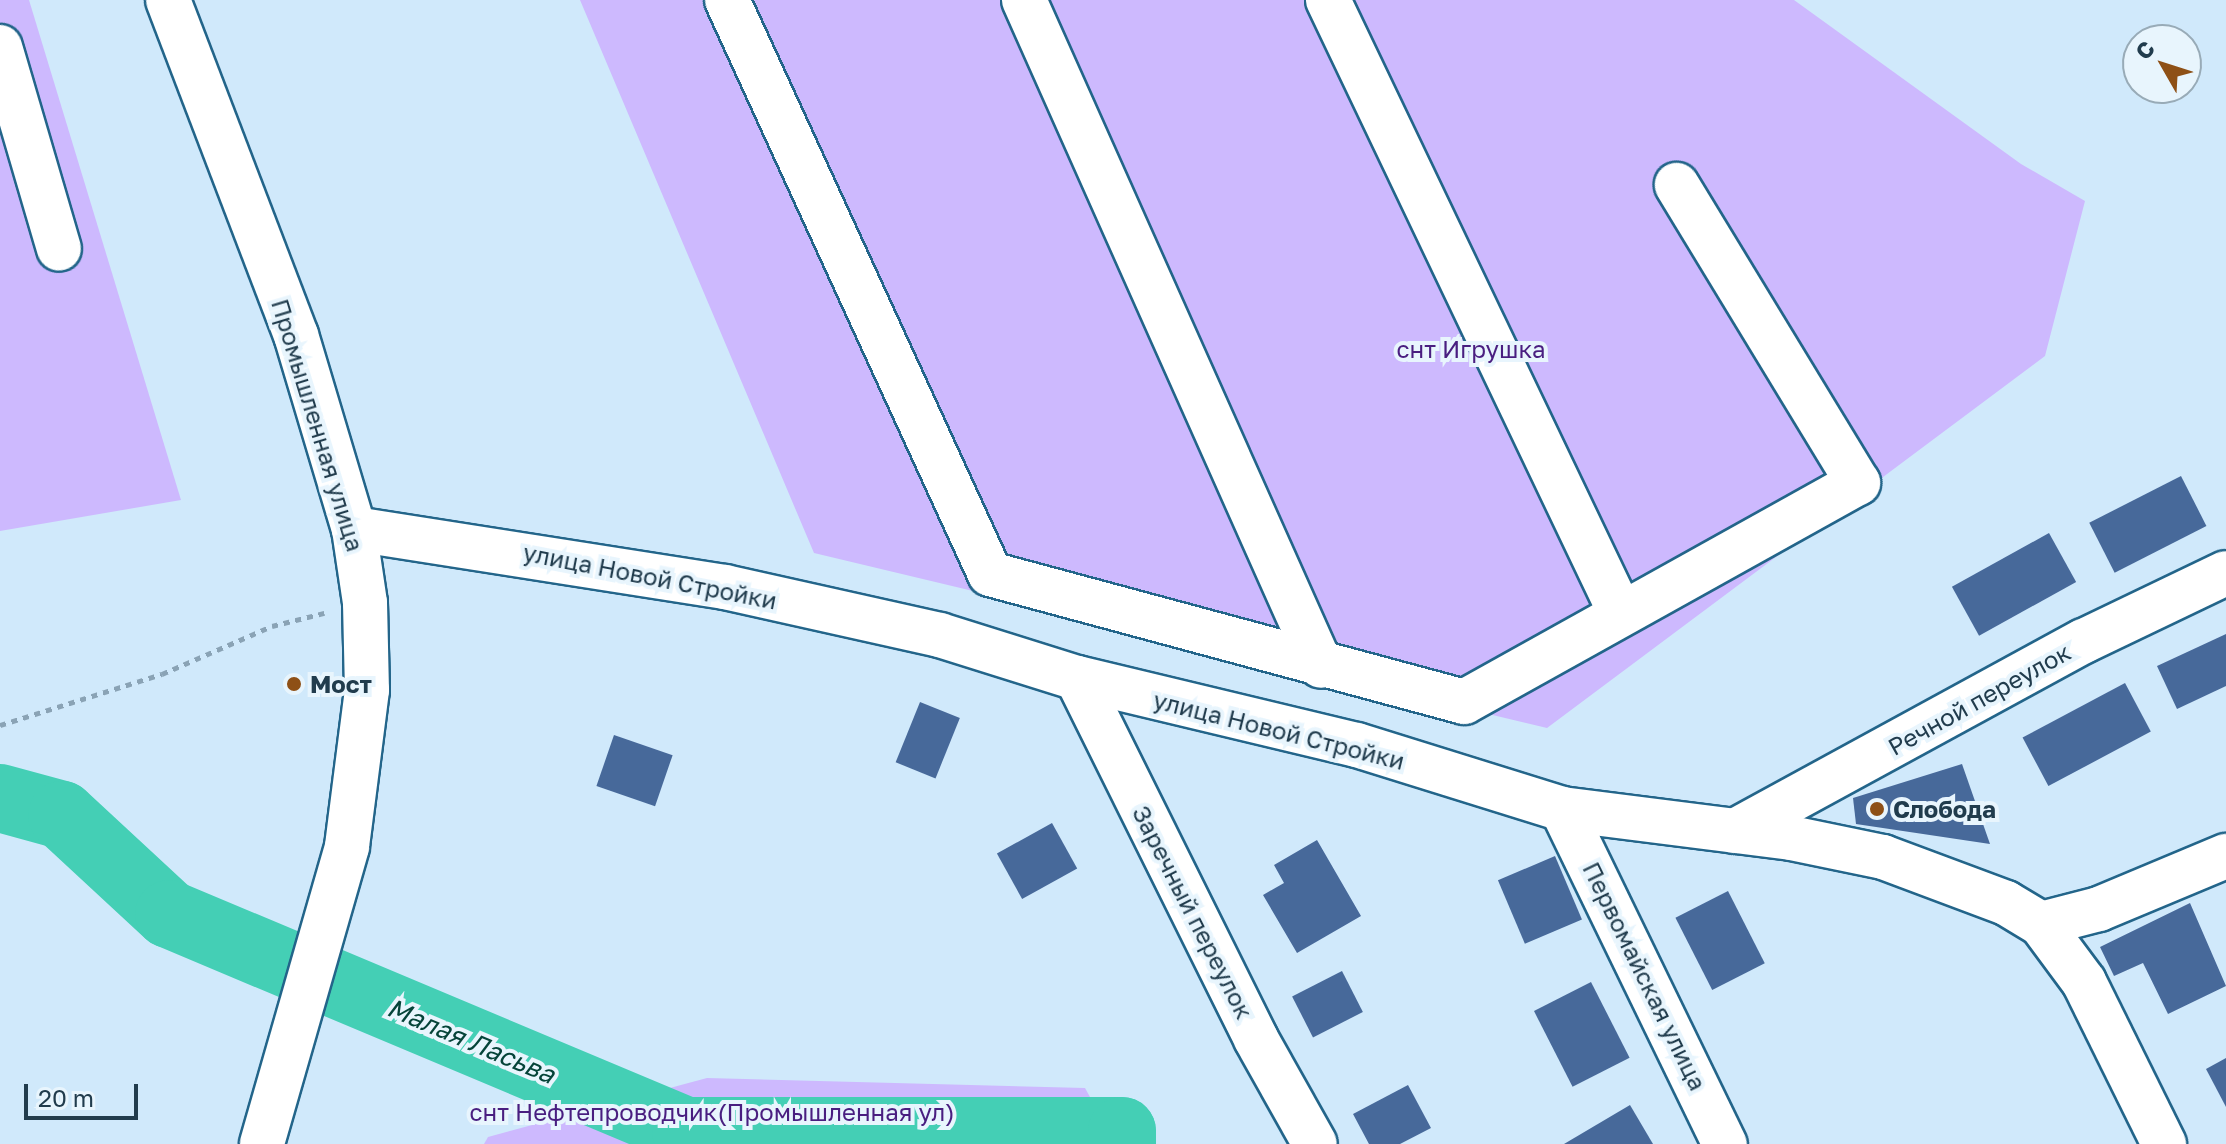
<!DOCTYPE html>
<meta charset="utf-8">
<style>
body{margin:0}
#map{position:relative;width:2226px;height:1144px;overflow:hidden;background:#d0e9fb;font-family:"Golos Text",sans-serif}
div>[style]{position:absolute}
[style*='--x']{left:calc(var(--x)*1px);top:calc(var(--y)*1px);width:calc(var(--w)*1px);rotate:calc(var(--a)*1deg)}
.green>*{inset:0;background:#cdb9fe}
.river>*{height:68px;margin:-34px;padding:0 34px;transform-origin:34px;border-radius:34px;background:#44cfb5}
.building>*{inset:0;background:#47699a;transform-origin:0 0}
.path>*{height:5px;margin-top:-2.5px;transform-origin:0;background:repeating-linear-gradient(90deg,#8aa3b5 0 6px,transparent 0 12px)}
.roads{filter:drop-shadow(2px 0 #23658a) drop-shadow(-2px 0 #23658a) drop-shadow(0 2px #23658a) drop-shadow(0 -2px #23658a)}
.minor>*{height:44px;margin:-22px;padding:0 22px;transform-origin:22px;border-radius:22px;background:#fff}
.major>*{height:44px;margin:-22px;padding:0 22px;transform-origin:22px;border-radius:22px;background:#fff}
.dots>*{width:22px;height:22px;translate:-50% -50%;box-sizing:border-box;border:4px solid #e8f5fd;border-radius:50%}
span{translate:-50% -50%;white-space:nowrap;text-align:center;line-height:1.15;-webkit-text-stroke:8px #e8f5fd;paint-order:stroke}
.park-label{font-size:24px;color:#491e80}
.street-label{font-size:24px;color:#213c4d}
.poi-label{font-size:24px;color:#213c4d;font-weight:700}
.left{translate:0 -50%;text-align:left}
.water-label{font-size:26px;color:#054439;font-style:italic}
.north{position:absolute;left:2122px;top:24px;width:80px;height:80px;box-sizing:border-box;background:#e8f5fd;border:2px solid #98abb7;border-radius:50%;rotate:309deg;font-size:22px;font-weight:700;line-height:32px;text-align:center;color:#213c4d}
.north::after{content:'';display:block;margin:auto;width:28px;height:36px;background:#8e5016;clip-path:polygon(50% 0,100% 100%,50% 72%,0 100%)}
.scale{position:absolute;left:24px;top:1084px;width:114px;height:36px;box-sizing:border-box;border:4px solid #213c4d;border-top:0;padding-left:10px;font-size:24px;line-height:28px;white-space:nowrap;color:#213c4d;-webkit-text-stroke:6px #e8f5fd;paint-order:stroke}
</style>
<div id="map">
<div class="green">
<div style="clip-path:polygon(0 0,29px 0,181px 500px,0 531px)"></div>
<div style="clip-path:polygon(580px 0,1794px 0,2021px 164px,2085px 201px,2045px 356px,1547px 728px,814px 553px)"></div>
<div style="clip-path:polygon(707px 1078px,1085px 1088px,1116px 1144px,484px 1144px,488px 1137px)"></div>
</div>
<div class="river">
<div style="--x:0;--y:798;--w:64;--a:15.3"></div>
<div style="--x:62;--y:815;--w:146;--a:42.8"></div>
<div style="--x:169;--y:914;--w:561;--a:22.77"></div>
<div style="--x:686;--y:1131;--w:436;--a:0"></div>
<div style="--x:1122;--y:1131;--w:13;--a:90"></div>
</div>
<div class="building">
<div style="left:2181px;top:476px;width:56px;height:103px;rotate:63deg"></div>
<div style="left:2049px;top:533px;width:56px;height:111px;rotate:61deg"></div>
<div style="clip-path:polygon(2226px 634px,2226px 686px,2177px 709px,2157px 666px)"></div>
<div style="left:2125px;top:683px;width:55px;height:116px;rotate:62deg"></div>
<div style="left:920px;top:702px;width:43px;height:65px;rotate:22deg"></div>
<div style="left:614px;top:735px;width:62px;height:54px;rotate:19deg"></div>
<div style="clip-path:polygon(1962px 764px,1990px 844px,1856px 824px,1853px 798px)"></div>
<div style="left:1052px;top:823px;width:52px;height:63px;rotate:61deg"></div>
<div style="clip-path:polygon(1317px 840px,1361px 916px,1297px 953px,1263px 895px,1284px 883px,1274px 865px)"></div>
<div style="left:1555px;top:856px;width:69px;height:62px;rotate:67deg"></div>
<div style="left:1728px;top:891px;width:81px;height:59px;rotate:63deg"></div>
<div style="clip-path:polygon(2190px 903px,2226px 986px,2168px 1014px,2143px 963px,2114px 976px,2100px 947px)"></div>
<div style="left:1342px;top:971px;width:46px;height:56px;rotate:63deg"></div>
<div style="left:1591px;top:982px;width:85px;height:64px;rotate:63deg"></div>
<div style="clip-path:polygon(2226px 1058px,2226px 1107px,2206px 1069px)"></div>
<div style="clip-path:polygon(1408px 1085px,1431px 1128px,1400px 1144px,1369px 1144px,1353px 1114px)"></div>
<div style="clip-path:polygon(1630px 1105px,1653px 1144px,1564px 1144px)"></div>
</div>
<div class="path">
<div style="--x:0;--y:725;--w:170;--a:-17.5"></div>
<div style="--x:162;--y:674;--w:120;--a:-23.6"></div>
<div style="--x:272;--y:626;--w:54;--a:-14"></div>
</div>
<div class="roads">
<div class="minor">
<div style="--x:727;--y:0;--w:631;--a:65.38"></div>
<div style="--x:990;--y:574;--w:491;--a:15.1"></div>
<div style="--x:1464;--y:702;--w:451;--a:-29.1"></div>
<div style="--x:1858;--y:483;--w:349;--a:-121.3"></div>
<div style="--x:1024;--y:0;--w:729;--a:65.97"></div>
<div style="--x:1328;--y:0;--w:680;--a:64.49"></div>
<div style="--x:0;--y:47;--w:210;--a:73.7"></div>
<div style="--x:354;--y:529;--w:376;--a:8.9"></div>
<div style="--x:725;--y:587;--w:220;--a:12.6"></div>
<div style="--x:940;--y:635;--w:144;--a:17.4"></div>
<div style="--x:1077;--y:678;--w:288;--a:13.5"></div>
<div style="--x:1357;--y:745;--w:215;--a:17.3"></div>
<div style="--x:1562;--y:809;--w:231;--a:7.2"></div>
<div style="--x:1791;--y:838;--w:94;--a:11.7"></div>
<div style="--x:1883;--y:857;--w:131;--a:20.5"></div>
<div style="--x:2006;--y:903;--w:41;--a:31"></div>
<div style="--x:2041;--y:924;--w:72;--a:53.4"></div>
<div style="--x:2084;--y:982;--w:181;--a:63.7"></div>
<div style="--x:1077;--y:678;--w:403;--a:63.6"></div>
<div style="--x:1256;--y:1039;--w:120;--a:60.7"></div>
<div style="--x:1562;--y:809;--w:373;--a:64.1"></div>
<div style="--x:1735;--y:831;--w:397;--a:-28.6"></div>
<div style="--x:2084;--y:641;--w:157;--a:-25.6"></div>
<div style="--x:2041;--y:924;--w:60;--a:-14.5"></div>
<div style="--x:2099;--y:909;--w:138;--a:-22.7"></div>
</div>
<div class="major">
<div style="--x:168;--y:0;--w:359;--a:69.1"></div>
<div style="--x:296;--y:335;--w:202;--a:73.4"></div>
<div style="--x:354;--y:529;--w:75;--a:81.5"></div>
<div style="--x:365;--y:603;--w:87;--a:88.7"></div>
<div style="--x:367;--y:690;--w:158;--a:97.3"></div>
<div style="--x:347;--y:847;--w:309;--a:106"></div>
</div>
</div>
<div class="dots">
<div style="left:294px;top:684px;background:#8e5016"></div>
<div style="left:1877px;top:809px;background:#8e5016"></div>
</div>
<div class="park-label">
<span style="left:1471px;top:349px">снт Игрушка</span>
<span style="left:712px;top:1112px">снт Нефтепроводчик(Промышленная ул)</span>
</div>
<div class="street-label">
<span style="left:318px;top:425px;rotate:73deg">Промышленная улица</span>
<span style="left:650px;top:576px;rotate:11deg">улица Новой Стройки</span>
<span style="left:1979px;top:699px;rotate:-29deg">Речной переулок</span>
<span style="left:1279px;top:730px;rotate:14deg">улица Новой Стройки</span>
<span style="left:1193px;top:912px;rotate:63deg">Заречный переулок</span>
<span style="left:1645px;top:976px;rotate:64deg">Первомайская улица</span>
</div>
<div class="poi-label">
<span class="left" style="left:310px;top:684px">Мост</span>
<span class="left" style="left:1893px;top:809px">Слобода</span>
</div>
<div class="water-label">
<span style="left:471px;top:1041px;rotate:23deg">Малая Ласьва</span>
</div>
<div class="north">С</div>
<div class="scale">20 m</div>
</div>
